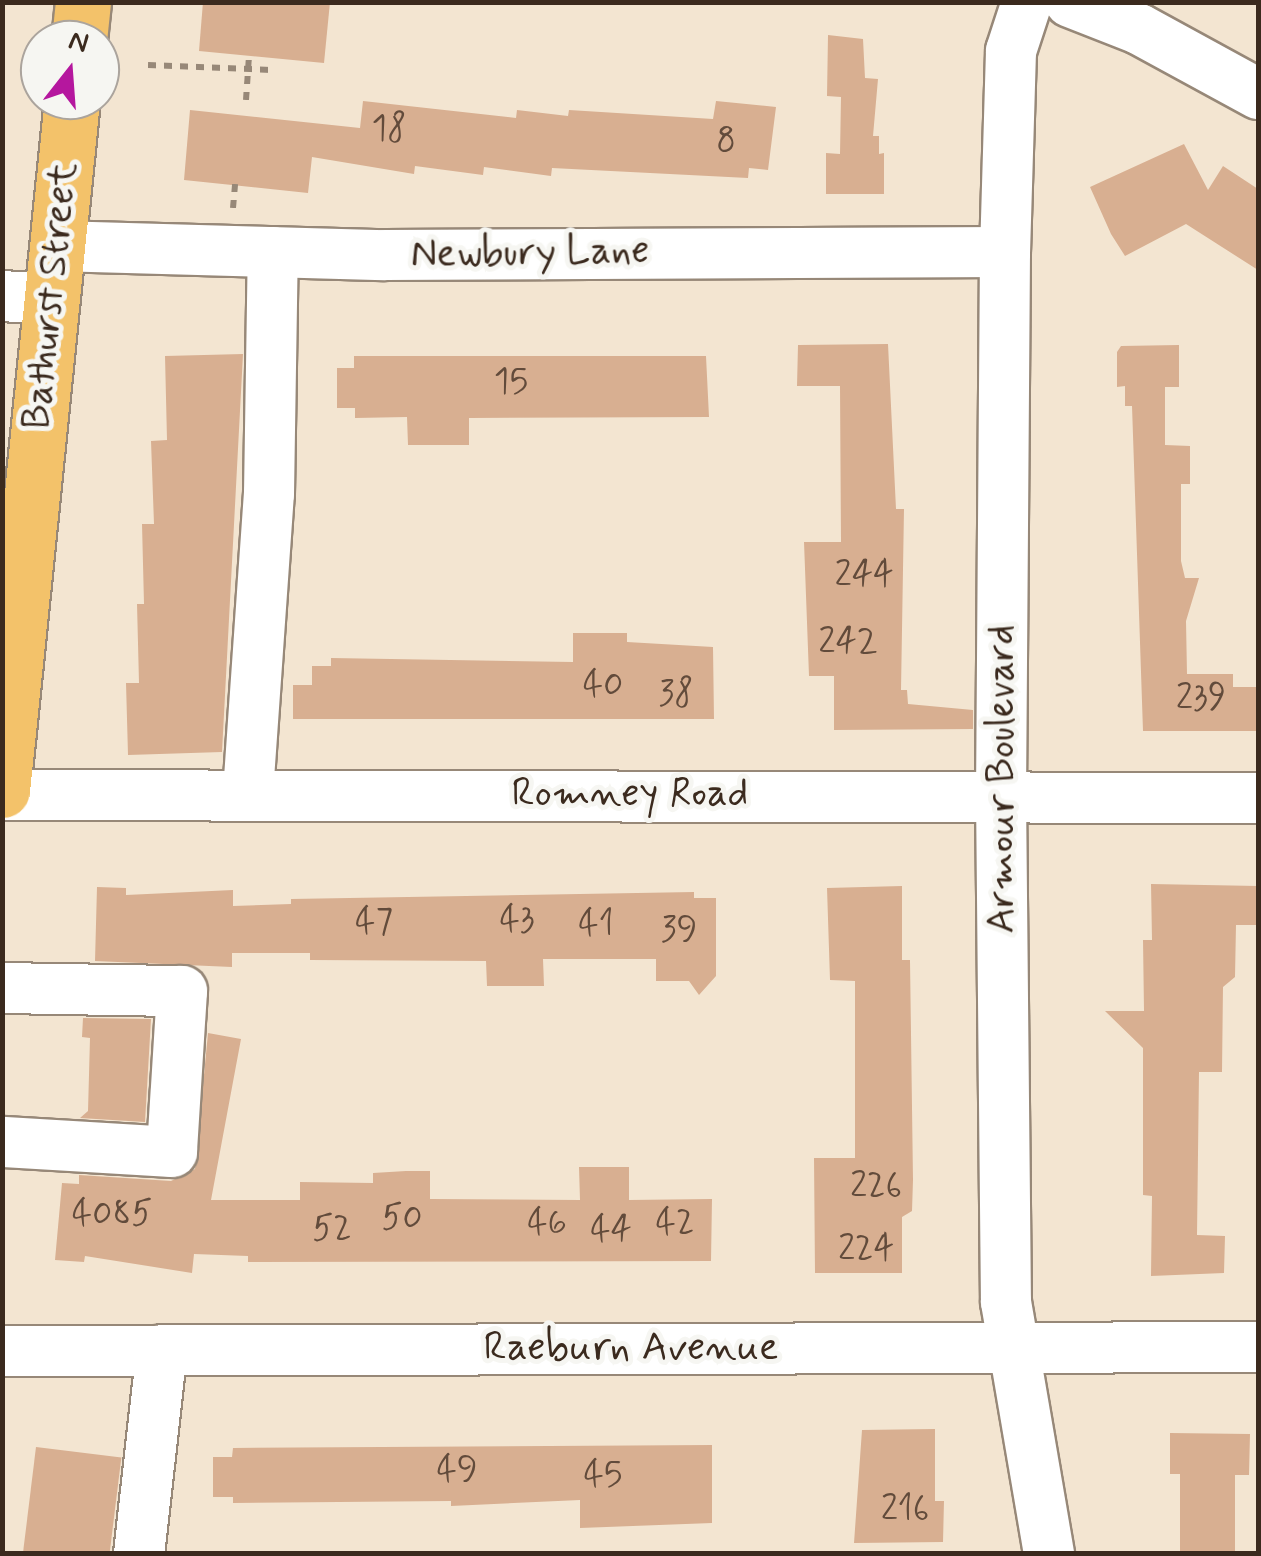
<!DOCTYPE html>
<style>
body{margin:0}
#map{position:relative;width:1261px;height:1556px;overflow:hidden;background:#f3e5d1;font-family:Mynerve,sans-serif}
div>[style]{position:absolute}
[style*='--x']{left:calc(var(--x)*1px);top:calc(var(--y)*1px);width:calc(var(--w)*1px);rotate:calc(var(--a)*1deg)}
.building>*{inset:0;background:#d8af91;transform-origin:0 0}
.path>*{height:6px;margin-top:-3px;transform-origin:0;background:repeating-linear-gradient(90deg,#978878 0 8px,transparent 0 16px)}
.roads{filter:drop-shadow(2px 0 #978878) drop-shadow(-2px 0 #978878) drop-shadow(0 2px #978878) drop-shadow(0 -2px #978878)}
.minor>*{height:50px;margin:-25px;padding:0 25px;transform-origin:25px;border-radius:25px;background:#fff}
.major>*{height:55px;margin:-27.5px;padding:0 27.5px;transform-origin:27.5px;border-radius:27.5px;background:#f3c26a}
span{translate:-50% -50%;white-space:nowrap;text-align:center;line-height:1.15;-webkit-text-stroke:10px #f6f6f2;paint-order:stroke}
.number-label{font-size:35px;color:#624b3b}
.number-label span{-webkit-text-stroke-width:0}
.street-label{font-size:40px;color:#3b2a1e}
.frame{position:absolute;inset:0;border:5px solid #3b2a1e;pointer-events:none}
.north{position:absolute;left:20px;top:20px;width:100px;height:100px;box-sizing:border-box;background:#f6f6f2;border:2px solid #aba49d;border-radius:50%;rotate:17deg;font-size:28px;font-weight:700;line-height:40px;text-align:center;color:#3b2a1e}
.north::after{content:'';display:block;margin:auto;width:35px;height:45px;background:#b5179e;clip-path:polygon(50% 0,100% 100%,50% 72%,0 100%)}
</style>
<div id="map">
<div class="building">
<div style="clip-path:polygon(203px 2px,330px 2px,324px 63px,199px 51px)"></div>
<div style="clip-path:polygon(828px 35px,863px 39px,865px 78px,878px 79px,873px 136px,879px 136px,879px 154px,884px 153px,884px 194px,826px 194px,826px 153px,840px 154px,841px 97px,827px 96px)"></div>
<div style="clip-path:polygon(363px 101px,516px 118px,517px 110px,568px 116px,569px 110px,713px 119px,716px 101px,776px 107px,768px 170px,749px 168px,748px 178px,552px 168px,551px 176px,484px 167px,483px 175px,415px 166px,414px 174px,312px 157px,308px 193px,184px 180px,190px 110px,360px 128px)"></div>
<div style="clip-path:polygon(1184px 144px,1208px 190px,1223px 166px,1258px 189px,1258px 270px,1186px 224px,1125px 256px,1111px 234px,1090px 187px)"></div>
<div style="clip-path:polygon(888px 344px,896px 509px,904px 509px,901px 690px,907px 690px,908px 704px,973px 710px,973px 729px,834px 730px,834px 676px,809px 676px,804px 542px,841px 542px,840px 386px,797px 386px,798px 345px)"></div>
<div style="clip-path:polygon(1179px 345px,1179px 387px,1165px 387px,1165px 445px,1190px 446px,1190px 484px,1181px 484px,1181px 561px,1185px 578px,1199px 578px,1186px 621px,1187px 674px,1233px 674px,1233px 687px,1258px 687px,1258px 731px,1143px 731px,1132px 406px,1125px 406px,1125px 386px,1117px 387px,1117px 352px,1121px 346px)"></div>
<div style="clip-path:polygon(243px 354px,222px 752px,128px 755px,126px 683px,139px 683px,137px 604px,144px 604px,142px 524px,154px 524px,151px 441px,167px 440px,165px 356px)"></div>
<div style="clip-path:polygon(354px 356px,706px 356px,709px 417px,469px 418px,469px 445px,408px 445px,407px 417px,355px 418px,355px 408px,337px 408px,337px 368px,354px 368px)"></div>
<div style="clip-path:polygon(573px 633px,627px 633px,627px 642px,713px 647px,714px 719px,293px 719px,293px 685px,312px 685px,312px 666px,331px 666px,331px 658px,573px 662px)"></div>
<div style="clip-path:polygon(1151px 884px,1258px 886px,1258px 925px,1236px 925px,1235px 977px,1223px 987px,1222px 1072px,1199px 1072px,1197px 1235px,1225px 1236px,1224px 1273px,1151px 1276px,1152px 1196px,1143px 1195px,1143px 1048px,1105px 1011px,1144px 1011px,1143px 940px,1152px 940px)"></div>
<div style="clip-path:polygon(902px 886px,902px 960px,910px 960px,913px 1180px,912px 1211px,902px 1217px,902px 1273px,815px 1273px,814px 1158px,855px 1158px,855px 981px,830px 980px,827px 888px)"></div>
<div style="clip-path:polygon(97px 887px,126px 888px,126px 895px,233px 890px,233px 906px,291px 904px,291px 899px,694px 892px,694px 898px,716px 898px,716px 976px,699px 995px,689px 981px,656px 981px,656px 959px,543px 959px,544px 986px,487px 986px,486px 961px,310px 960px,310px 953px,232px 953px,232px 967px,95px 961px)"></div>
<div style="clip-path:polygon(83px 1018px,151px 1019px,145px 1122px,80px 1118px,88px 1111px,90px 1038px,82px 1037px)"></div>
<div style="clip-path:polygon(208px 1033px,241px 1039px,211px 1200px,300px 1200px,300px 1182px,373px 1183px,373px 1173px,406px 1171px,430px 1171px,430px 1199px,580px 1200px,579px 1167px,629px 1167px,629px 1200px,712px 1199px,711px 1261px,248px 1262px,248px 1256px,194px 1254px,192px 1273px,85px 1256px,84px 1262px,55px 1260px,62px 1183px,79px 1184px,79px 1175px,171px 1181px,195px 1169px)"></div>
<div style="clip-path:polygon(935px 1429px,935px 1501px,944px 1501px,943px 1542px,854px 1543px,862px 1430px)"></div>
<div style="clip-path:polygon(1170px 1433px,1250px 1434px,1249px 1475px,1235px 1475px,1235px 1554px,1180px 1554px,1180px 1474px,1170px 1474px)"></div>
<div style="clip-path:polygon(712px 1445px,712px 1523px,580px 1528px,580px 1500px,451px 1506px,451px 1501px,233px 1503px,233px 1497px,213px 1497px,213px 1457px,232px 1457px,233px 1448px)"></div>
<div style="left:36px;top:1447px;width:86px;height:108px;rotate:7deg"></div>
</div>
<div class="path">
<div style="--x:148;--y:65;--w:123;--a:2.3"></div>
<div style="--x:246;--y:100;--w:44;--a:-86.1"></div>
<div style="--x:233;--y:208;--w:24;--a:-85"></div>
</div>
<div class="roads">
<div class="minor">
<div style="--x:1027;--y:2;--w:52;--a:108.1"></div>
<div style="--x:1011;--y:51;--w:201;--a:91.7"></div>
<div style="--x:1005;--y:252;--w:542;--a:90.42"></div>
<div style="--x:1001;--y:794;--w:508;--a:89.44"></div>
<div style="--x:1006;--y:1302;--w:256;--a:80.3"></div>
<div style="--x:1070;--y:2;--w:74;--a:21.4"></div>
<div style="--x:1139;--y:29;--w:136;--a:28.6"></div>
<div style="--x:56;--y:246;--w:329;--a:1.6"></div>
<div style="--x:385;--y:255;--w:620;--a:-0.28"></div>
<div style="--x:2;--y:296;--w:48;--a:3.6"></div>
<div style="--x:248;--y:793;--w:300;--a:-86"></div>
<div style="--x:269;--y:494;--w:242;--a:-89.1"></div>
<div style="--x:2;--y:795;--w:1256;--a:0.14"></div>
<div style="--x:2;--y:988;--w:180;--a:1"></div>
<div style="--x:182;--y:991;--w:161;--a:93.6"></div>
<div style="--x:172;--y:1152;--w:170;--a:-176.6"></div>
<div style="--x:2;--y:1351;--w:1256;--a:-0.18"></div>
<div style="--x:139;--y:1554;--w:205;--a:-83.6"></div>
</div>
<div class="major">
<div style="--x:79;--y:40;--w:38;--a:-84"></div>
<div style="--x:2;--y:790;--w:694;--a:-84.21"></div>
</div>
</div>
<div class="number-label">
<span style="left:389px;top:129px">18</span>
<span style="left:726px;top:141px">8</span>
<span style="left:511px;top:382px">15</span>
<span style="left:864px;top:575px">244</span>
<span style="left:848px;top:642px">242</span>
<span style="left:603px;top:685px">40</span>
<span style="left:676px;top:694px">38</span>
<span style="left:1201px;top:698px">239</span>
<span style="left:517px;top:920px">43</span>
<span style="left:374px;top:922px">47</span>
<span style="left:596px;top:924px">41</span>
<span style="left:679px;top:930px">39</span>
<span style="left:876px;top:1186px">226</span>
<span style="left:112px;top:1214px">4085</span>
<span style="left:402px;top:1218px">50</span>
<span style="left:547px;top:1223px">46</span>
<span style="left:675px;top:1223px">42</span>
<span style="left:332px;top:1229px">52</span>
<span style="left:611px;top:1230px">44</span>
<span style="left:866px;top:1249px">224</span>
<span style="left:457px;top:1470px">49</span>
<span style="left:603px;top:1475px">45</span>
<span style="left:905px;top:1509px">216</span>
</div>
<div class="street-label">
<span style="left:530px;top:253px;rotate:-1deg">Newbury Lane</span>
<span style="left:51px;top:296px;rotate:-84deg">Bathurst Street</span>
<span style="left:1002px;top:779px;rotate:-90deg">Armour Boulevard</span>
<span style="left:630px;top:794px">Romney Road</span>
<span style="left:631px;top:1348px">Raeburn Avenue</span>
</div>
<div class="frame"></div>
<div class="north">N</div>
</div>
